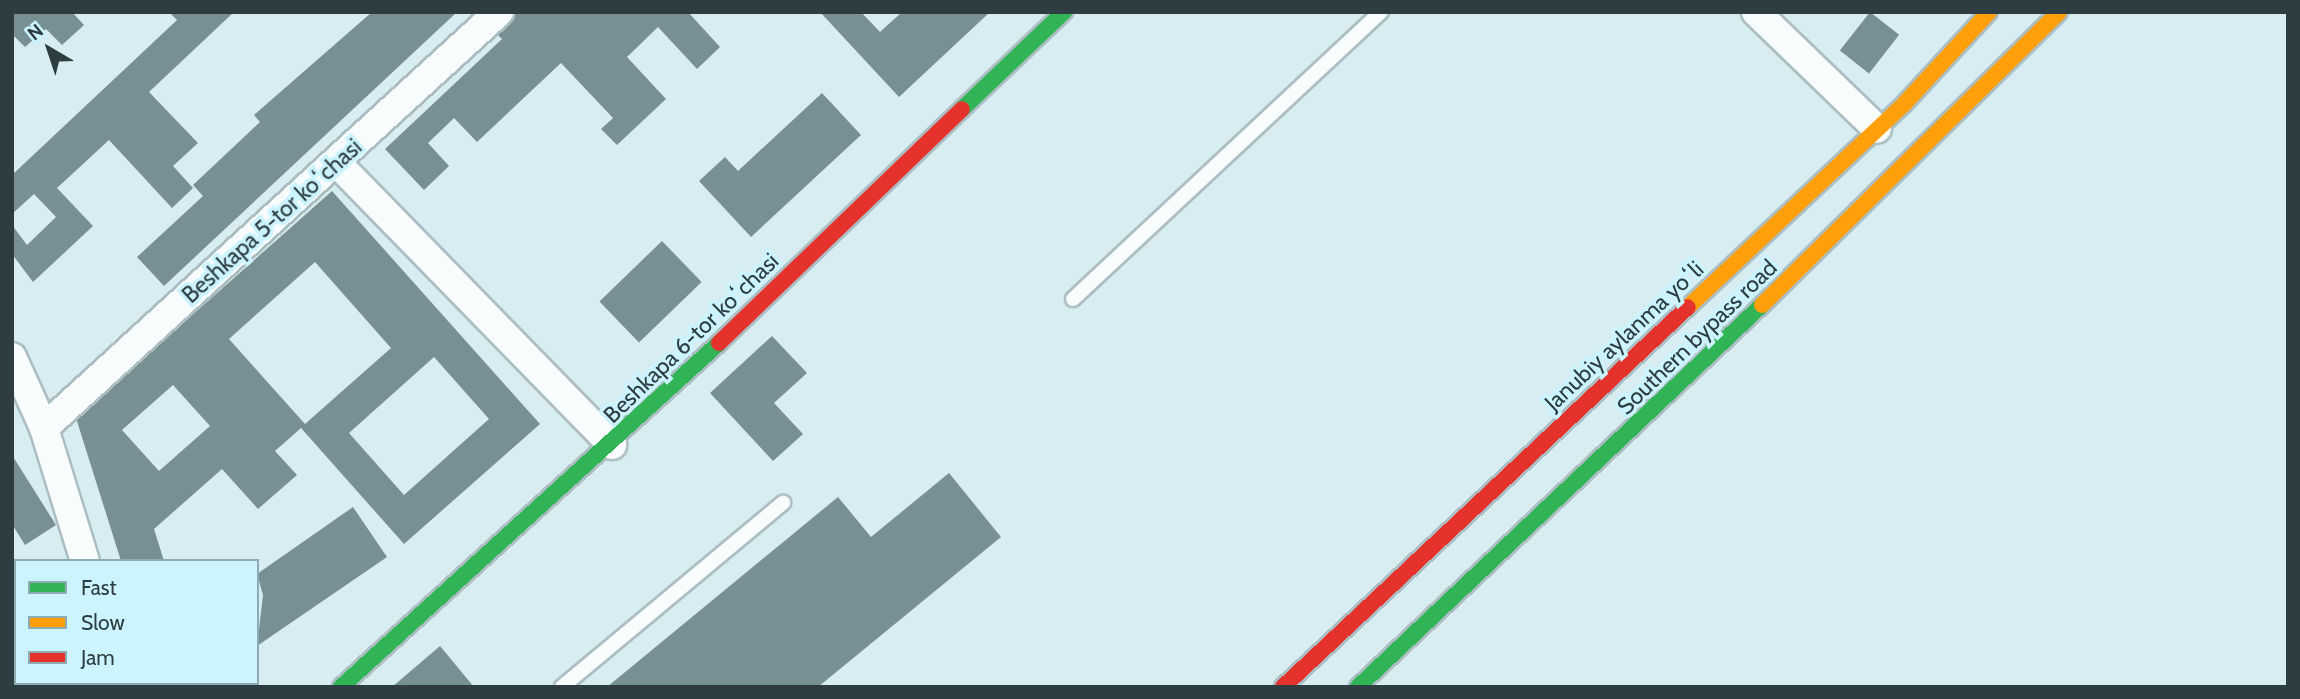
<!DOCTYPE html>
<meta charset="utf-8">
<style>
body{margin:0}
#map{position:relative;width:2300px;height:699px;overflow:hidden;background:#d7edf2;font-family:Cabin,sans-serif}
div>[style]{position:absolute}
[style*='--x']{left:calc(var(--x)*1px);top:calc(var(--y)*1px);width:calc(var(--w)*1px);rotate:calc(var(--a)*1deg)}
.building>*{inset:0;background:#788f94;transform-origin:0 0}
.roads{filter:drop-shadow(2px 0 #acbec2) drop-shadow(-2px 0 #acbec2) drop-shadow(0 2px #acbec2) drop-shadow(0 -2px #acbec2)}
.lane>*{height:14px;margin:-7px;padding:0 7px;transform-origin:7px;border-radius:7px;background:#f9fcfd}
.street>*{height:28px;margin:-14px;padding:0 14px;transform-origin:14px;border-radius:14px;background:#f9fcfd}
.fast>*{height:16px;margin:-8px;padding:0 8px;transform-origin:8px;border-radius:8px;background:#30b455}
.slow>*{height:16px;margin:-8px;padding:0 8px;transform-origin:8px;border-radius:8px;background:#ff9f0a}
.jam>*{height:16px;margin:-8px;padding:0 8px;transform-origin:8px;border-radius:8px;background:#e5322d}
span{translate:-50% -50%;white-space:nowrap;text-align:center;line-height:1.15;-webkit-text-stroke:7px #cbf4fe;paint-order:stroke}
.street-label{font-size:23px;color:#2d3d41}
.frame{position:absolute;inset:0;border:14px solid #2d3d41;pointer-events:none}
.legend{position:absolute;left:14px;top:559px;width:245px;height:126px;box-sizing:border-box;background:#cbf4fe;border:2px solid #8cabb2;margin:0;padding:9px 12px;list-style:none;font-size:21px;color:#2d3d41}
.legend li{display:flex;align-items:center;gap:14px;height:35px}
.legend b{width:35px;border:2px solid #8cabb2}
.north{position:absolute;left:14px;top:14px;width:70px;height:70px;-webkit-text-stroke:5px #cbf4fe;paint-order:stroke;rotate:321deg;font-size:19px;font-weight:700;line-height:28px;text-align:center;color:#2d3d41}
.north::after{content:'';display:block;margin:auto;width:24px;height:32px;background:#2d3d41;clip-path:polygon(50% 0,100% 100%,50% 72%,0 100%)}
</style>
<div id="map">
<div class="building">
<div style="clip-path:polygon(12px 12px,72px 12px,84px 25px,62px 45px,46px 29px,25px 47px,12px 34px)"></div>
<div style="clip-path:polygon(169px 12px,234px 12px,149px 92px,198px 143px,173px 166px,193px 188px,172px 208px,109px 140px,57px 188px,93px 226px,33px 282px,12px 254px,12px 225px,27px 245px,56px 217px,34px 194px,12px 214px,12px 175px,177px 20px)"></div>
<div style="clip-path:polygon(372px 12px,457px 12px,164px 286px,137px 257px,203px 196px,193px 185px,260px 122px,254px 115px)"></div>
<div style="clip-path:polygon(511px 12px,688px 12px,720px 47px,697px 69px,658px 27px,627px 57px,666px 99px,617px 145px,601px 129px,613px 118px,561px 63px,477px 142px,454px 118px,428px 143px,449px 166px,424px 190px,385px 149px,502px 39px,492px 29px)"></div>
<div style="clip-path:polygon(820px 12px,861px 12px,880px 32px,902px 12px,990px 12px,899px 97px)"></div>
<div style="left:1870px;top:12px;width:37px;height:49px;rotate:38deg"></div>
<div style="clip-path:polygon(822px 93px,861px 135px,751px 237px,699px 181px,725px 157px,738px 171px)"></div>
<div style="clip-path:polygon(evenodd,332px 191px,540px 424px,404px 544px,301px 428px,275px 451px,297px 475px,258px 509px,222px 469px,154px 529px,164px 561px,121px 561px,76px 418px,332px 191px,315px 262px,391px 348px,305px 424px,229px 339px,315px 262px,332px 191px,434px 357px,489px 419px,404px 495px,349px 433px,434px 357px,332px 191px,173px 385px,210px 426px,159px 471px,122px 430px,173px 385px)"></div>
<div style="left:662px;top:241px;width:57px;height:87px;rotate:46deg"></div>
<div style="clip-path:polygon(772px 336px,807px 373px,774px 403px,803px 434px,773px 461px,710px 393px)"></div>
<div style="clip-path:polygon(12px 455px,56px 525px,25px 545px,12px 524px)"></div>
<div style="clip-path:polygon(949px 473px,1001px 537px,818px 687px,607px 687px,838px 497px,871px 537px)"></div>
<div style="clip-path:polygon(353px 507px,387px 557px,257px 646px,263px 595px,257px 574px)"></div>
<div style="clip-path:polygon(440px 646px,474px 687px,392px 687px)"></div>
</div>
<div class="roads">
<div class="lane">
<div style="--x:1073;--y:299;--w:421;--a:-43"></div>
<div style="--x:562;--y:687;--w:288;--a:-39.8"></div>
</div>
<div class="street">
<div style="--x:1756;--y:12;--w:168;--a:44"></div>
<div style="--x:337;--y:163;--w:394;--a:45.7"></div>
<div style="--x:12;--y:357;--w:78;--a:65.7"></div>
<div style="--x:44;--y:428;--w:139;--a:72.9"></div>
<div style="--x:44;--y:428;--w:617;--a:-42.44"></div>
<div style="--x:134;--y:683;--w:4;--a:76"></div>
</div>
<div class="fast">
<div style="--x:962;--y:109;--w:141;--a:-43.6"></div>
<div style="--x:341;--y:687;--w:511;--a:-42.3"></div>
<div style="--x:1358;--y:687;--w:556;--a:-43.4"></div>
</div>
<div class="slow">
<div style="--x:1762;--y:305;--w:417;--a:-44.6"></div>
<div style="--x:1688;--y:307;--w:298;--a:-43.2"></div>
<div style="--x:1905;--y:103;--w:124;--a:-47.3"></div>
</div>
<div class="jam">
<div style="--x:719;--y:343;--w:337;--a:-43.9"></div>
<div style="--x:1283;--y:687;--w:555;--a:-43.18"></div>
</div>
</div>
<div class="street-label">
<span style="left:272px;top:221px;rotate:-42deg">Beshkapa 5-tor koʻchasi</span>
<span style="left:1624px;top:336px;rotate:-43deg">Janubiy aylanma yoʻli</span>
<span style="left:1697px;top:337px;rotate:-44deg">Southern bypass road</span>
<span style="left:691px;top:338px;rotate:-44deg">Beshkapa 6-tor koʻchasi</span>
</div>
<div class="frame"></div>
<ul class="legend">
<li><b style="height:9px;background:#30b455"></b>Fast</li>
<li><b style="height:9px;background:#ff9f0a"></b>Slow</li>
<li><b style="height:9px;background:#e5322d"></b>Jam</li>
</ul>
<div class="north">N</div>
</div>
